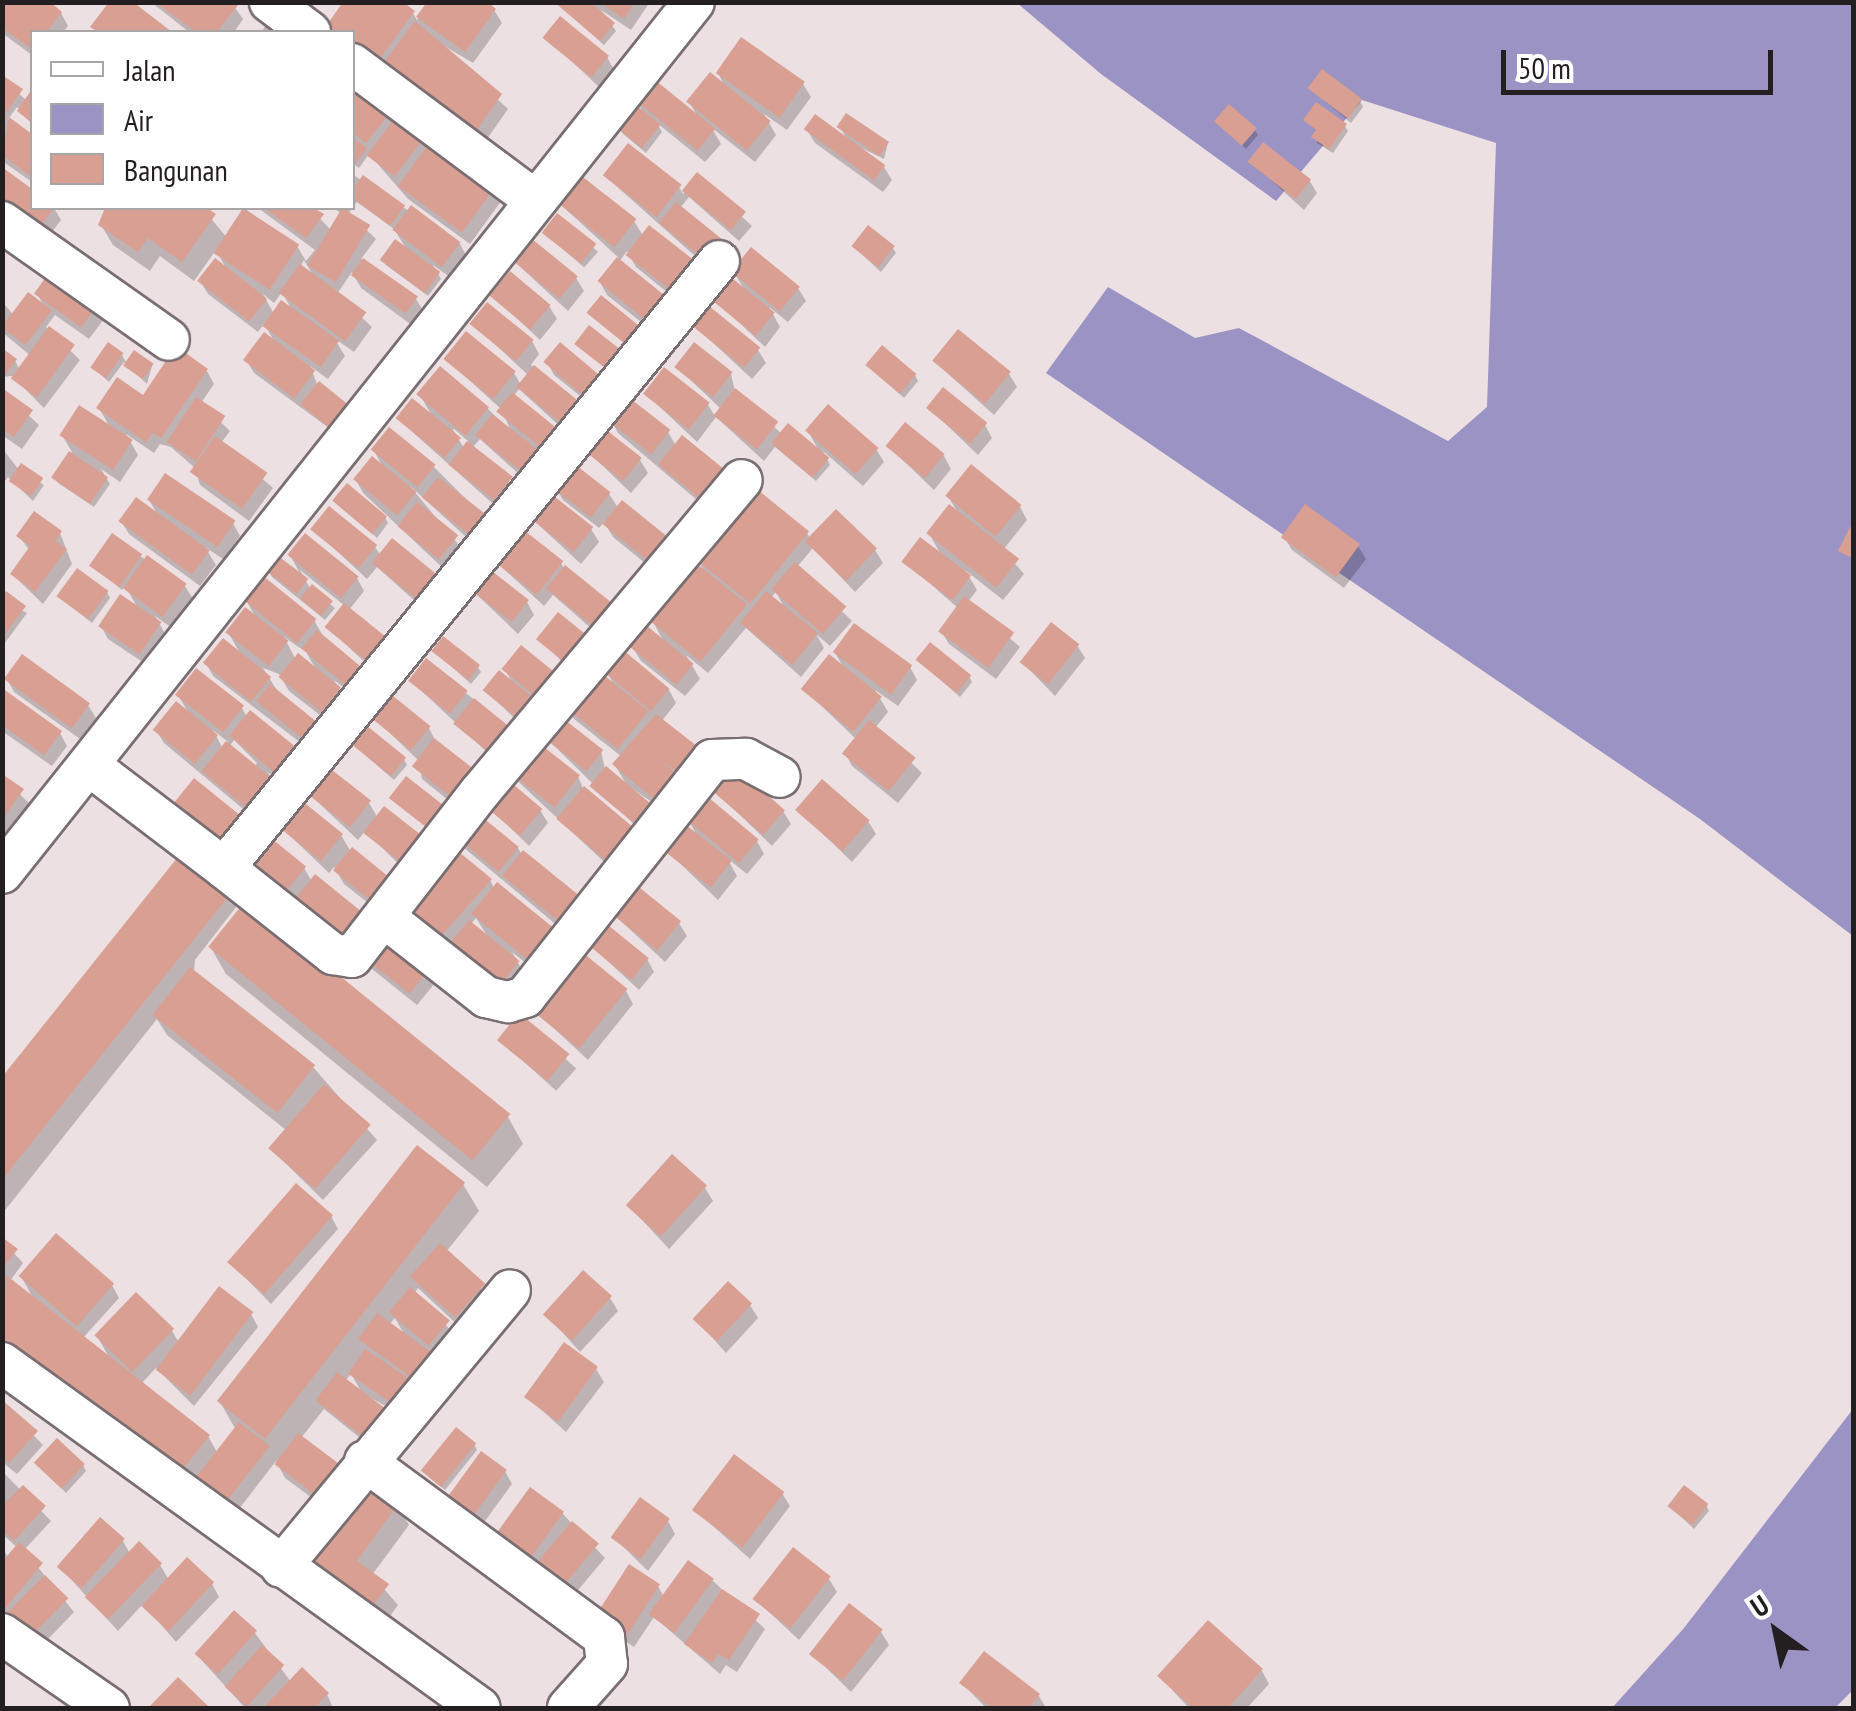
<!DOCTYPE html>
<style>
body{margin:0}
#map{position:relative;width:1856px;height:1711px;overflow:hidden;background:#ede0e3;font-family:"PT Sans Narrow",sans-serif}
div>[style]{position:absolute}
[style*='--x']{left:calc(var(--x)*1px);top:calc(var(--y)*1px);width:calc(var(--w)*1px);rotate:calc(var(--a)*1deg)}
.water>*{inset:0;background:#9c93c5}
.shadow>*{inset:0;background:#0003;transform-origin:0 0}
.building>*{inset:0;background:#d99f92;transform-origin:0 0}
.roads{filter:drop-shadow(2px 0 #796e71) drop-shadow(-2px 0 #796e71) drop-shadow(0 2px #796e71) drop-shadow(0 -2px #796e71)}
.minor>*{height:40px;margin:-20px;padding:0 20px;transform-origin:20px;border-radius:20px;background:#fff}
span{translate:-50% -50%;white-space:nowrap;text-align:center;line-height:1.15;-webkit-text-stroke:9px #fff;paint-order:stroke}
.frame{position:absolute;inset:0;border:5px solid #231e1f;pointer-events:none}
.legend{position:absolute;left:30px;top:30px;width:325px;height:180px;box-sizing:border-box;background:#fff;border:2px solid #a7a5a5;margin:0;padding:12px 18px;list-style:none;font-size:30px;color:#231e1f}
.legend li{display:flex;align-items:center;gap:20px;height:50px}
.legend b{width:50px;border:2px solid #a7a5a5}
.north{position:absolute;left:1726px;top:1581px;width:100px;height:100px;-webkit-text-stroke:8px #fff;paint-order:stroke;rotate:327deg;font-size:28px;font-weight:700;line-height:40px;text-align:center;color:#231e1f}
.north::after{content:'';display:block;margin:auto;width:35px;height:45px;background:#231e1f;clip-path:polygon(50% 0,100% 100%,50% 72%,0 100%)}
.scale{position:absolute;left:1501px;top:50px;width:272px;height:45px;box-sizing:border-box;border:5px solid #231e1f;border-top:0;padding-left:12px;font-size:30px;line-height:35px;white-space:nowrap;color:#231e1f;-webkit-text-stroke:8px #fff;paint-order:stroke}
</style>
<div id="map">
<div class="water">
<div style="clip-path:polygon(1017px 3px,1853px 3px,1853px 936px,1700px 819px,1046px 373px,1108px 287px,1195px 338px,1239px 328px,1448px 441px,1487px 407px,1496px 143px,1362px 100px,1276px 201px,1101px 74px)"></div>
<div style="clip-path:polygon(1853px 1409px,1853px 1690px,1835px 1708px,1612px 1708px,1684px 1628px)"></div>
</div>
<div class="shadow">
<div style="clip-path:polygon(2px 2px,61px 13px,68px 26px,63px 32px,32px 32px,32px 55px,2px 33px)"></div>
<div style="clip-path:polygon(151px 2px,231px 2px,243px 19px,234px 32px,189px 32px)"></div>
<div style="clip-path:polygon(430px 2px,494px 10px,502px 23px,473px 63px,434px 40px,508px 109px,480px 149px,433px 116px,352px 32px,327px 29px,413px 13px,417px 20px)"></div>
<div style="clip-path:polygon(556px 2px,650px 2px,631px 30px,601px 10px,616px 31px,604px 45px)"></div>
<div style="clip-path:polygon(269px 21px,285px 32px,261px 32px)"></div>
<div style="clip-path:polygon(546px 37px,607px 57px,614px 70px,600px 88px)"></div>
<div style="clip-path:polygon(718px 73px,803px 84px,811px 97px,787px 130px,764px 114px,776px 135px,755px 162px,712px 128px,721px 144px,705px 162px,657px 123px,662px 132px,646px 153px,622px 133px,619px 128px,645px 115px,635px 98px,698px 117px,689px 102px,725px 87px)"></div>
<div style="clip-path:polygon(2px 78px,27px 101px,32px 94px,32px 124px,17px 107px,8px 119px,32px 137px,32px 182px,2px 161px)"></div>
<div style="clip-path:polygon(365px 80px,507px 193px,470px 244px,408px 199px,369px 154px,359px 168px,352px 163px,352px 97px)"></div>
<div style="clip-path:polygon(1310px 89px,1360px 101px,1363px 107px,1351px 123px)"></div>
<div style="clip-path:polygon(1306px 120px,1345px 126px,1348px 131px,1333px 153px,1317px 143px,1317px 132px)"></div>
<div style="clip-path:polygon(1218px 121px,1255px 130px,1258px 135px,1246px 149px)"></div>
<div style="clip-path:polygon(840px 127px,888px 143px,884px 159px,851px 143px,884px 167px,892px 180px,883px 192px,815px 143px,807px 130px,848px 141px)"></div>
<div style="clip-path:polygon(1251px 162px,1309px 180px,1317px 193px,1304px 210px)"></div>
<div style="clip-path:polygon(2px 170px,32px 192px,32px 208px,54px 208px,61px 220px,41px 247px)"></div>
<div style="clip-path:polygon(evenodd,352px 174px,460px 244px,467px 257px,451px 278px,433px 265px,441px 279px,428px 296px,386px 265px,382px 259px,407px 250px,394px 229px,357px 202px,349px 213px,376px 239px,361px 259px,416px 299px,424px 312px,413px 326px,361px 288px,352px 272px,337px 294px,372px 327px,354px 352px,334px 338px,345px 356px,328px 379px,310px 366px,337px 434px,254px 373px,246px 360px,276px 344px,264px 324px,258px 332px,208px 294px,200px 281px,227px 270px,216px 250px,194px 281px,160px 256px,150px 271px,113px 245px,101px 225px,112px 208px,202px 208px,229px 240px,245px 209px,297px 246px,306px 261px,315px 250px,258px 208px,310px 208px,330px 229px,341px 213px,333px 208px,352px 208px,352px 174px,304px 260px,314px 277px,300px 267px,304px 260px,352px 174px,282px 292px,293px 312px,274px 314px,263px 294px,274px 303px,282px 292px)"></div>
<div style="clip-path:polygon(605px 176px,679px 187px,683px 194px,698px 176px,752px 226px,739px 241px,689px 197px,680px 208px,714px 273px)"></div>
<div style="clip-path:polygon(559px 203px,634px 221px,689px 310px,636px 267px,627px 251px,619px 262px,660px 337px,607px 295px,600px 282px,619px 258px)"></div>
<div style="left:558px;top:217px;width:53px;height:21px;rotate:41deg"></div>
<div style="clip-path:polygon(854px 247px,893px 248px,896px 253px,881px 272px)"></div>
<div style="clip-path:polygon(516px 263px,576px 278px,584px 291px,568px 311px)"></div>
<div style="clip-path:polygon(734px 272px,798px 288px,806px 301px,788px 322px,769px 307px,780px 327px,765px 347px,716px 301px,745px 291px)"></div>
<div style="clip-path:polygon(37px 294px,107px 315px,89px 339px,55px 315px,46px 327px,80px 360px,44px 408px,12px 376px,2px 377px,15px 361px,20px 370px,31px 356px,2px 332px,2px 301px,14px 316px,45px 307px)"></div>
<div style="clip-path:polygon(493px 296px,549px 306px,557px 319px,540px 340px)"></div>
<div style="clip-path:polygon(evenodd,472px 323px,532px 341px,539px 354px,531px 365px,584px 408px,576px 441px,519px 389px,513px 397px,556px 464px,536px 449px,548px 469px,533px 487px,480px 439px,472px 448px,518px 492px,502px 512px,398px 419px,433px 418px,420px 395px,487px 408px,511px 431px,501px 409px,447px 360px,514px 373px,521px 385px,528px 375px,472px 323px,454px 429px,469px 442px,464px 448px,453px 430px,454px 429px)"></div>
<div style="clip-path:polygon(696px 327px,758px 350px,766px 363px,752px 379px)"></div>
<div style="clip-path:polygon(560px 346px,600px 412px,554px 375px,547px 362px)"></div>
<div style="clip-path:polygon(122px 355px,127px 364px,152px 366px,147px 384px,124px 362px,109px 382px,92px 367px)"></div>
<div style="clip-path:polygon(935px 362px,1009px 374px,1017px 387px,994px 415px)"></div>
<div style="clip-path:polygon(868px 366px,915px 375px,918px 381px,904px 398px)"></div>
<div style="clip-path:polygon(677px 367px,731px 374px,735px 391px,782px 434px,820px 453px,808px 431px,876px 449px,884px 462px,863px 486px,823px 451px,830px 465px,816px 481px,775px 447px,764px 461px,716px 417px,697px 442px,645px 393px,708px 405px,715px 416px,721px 409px)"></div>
<div style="clip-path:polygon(207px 371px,214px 384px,201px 403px,230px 431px,221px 443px,273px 488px,249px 521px,200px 485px,195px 468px,171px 447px,160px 444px,154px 453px,126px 434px,138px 455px,120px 482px,101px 469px,110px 484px,94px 507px,58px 483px,55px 478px,72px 452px,62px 435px,111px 429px,99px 408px,144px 398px)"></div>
<div style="clip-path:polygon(2px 391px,39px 425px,22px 449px,2px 435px)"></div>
<div style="clip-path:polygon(929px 408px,985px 425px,992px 438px,978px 455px)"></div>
<div style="clip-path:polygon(611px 420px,668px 432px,718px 518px,618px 433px)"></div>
<div style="clip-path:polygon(889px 447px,944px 456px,951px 469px,934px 490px)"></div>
<div style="clip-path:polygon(2px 448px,19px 470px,44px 485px,33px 501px,8px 477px,2px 485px)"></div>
<div style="clip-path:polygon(584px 448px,640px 460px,648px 473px,631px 493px)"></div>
<div style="clip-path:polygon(373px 449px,434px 467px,483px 516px,490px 529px,476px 546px,409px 485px,463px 550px,446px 571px,363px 493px,356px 480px,384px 469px)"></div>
<div style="clip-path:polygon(555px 487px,609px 494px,667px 581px,613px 537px,604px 522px,599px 528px,563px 500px)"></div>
<div style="clip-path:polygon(948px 496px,1020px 507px,1027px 520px,1003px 550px,1024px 574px,1003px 600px,965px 570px,977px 590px,968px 602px,1020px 647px,996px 679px,949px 644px,941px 631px,958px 608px,904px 561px,942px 557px,929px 533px,959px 515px)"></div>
<div style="clip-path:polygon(149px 500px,233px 523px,240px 536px,223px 559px,205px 547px,216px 565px,200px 586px,129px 534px,121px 521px,159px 517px)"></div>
<div style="clip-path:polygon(335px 501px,385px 517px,388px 523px,377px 538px)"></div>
<div style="clip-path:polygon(529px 516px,591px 529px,599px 542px,581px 564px)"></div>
<div style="clip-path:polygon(313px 529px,375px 547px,381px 556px,393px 542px,426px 611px,377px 567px,367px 579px)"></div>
<div style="clip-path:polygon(60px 533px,72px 564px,43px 604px,13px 575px,30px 551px,19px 536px)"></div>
<div style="clip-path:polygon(evenodd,807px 533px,811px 540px,875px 550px,883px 563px,855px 592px,813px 548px,797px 567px,852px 621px,830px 646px,816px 634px,824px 648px,801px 677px,746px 628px,708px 673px,686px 655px,700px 679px,685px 696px,641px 661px,633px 648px,665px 644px,652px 620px,705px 572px,697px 559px,807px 533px,776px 592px,785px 609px,771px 598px,776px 592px)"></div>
<div style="clip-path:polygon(1284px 537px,1358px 546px,1366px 559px,1344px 588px,1292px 550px)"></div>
<div style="clip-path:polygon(290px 555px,357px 578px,364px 591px,349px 610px,385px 681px,328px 628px,345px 606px,300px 570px,311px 590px,335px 608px,325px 620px,272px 577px,269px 571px,303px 579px)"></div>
<div style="clip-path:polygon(140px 556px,185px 586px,193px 599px,172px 628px,155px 616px,167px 637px,147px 665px,108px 639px,101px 626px,139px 610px,125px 586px,122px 590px,91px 565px)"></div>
<div style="clip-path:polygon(492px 558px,561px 563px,608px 643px,553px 595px,544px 606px)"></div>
<div style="clip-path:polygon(473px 591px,527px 602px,534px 615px,518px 634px)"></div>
<div style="clip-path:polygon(107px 592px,110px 598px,92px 623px,60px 597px)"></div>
<div style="clip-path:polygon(2px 600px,27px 613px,2px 647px)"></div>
<div style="clip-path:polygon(evenodd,246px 600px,314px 620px,359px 700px,334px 680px,346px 702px,330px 723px,289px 691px,279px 674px,263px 668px,318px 756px,213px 676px,206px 663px,241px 655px,228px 632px,256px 618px,246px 600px,284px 637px,306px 652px,317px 671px,296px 660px,284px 637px)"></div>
<div style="clip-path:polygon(539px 639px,616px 688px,607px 672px,669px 690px,676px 703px,661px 722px,705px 756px,663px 810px,626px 784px,615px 765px,622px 757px,574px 719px,566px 706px,584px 683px)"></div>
<div style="clip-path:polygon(1077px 645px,1085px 658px,1055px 696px,1022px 662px)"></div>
<div style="clip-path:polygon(521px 649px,539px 705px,601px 751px,605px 769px,651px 810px,637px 827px,540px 732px,533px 741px,578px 776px,617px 874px,411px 681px,466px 693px,518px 736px,534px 737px,485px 690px,513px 683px,504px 669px)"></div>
<div style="clip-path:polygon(434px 651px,478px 667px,481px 672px,471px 684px)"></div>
<div style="clip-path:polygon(835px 653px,910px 667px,917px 680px,898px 706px,875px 690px,888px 712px,875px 728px,922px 773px,898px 803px,852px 766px,845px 753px,856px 739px,804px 689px,845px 670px)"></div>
<div style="clip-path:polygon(918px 660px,969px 676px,972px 682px,960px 697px)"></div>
<div style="clip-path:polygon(7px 679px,88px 705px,96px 718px,80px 739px,14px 692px)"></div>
<div style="clip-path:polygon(2px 691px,60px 733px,67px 746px,52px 766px,2px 731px)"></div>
<div style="clip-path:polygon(evenodd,178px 695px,242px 708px,287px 788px,268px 772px,281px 796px,260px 823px,164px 743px,156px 730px,189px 714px,178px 695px,213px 730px,228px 742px,223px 749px,213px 730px,178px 695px,234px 740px,257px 763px,254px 767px,229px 747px,234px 740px)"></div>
<div style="clip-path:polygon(371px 715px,429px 728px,470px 811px,518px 848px,571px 937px,463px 847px,455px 834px,469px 817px,422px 779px,419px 761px)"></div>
<div style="clip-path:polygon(349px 741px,404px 759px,407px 765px,394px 780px)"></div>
<div style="clip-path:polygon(2px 777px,30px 804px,5px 838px,2px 837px)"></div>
<div style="clip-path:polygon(708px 784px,783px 811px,791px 824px,772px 846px)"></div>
<div style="clip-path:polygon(305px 790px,369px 803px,416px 881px,365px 831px,358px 840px)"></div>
<div style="clip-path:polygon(489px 807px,540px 810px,548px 823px,529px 846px)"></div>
<div style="clip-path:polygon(798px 810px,868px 821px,876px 834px,852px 862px)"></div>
<div style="clip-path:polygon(686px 816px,757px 841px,764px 854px,747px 874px,727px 858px,737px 876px,718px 900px,668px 852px,698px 837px)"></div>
<div style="clip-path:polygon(evenodd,282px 828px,341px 835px,351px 852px,399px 888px,490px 880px,537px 972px,512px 952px,525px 975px,504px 1002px,391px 921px,344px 884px,334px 867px,329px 873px,282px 828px,476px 918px,488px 937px,471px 924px,476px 918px)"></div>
<div style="clip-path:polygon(185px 851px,240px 902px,195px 960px,194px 973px,313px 1067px,377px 1140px,323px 1200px,270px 1148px,286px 1130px,167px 1035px,157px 1019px,2px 1214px,2px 1081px)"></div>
<div style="clip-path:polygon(304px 868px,312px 882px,440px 977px,417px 1005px,372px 969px,362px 951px,250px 869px)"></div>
<div style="clip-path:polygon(608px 909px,679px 923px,687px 936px,665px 962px)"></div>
<div style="clip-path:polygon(588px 943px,647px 959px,654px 972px,639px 990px)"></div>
<div style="clip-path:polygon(211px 948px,508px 1117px,523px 1144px,487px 1187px,226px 974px)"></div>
<div style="clip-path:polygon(626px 991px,633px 1004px,588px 1060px,531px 1007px)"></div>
<div style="left:519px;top:1017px;width:77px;height:30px;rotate:42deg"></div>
<div style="clip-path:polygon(evenodd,463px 1184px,479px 1211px,446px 1252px,490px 1299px,462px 1329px,418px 1288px,414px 1294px,456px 1335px,425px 1392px,406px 1379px,415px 1393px,400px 1414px,362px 1393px,351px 1374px,345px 1381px,375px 1450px,324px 1409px,301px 1438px,331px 1512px,285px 1478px,276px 1461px,225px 1527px,2px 1363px,2px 1240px,23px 1263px,10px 1281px,34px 1300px,21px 1276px,112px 1285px,119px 1298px,83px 1338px,110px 1359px,97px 1336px,172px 1331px,178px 1341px,251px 1314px,258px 1327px,194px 1406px,156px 1368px,141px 1384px,208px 1436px,218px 1454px,236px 1430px,220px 1402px,463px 1184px,395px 1318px,405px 1336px,389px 1325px,395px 1318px)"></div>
<div style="clip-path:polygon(705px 1188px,713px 1201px,669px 1249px,628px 1205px)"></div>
<div style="clip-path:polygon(331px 1216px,338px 1229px,271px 1304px,229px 1261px)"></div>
<div style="clip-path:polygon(610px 1298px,618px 1311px,580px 1352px,547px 1315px)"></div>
<div style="clip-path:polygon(750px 1305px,758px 1318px,726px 1353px,696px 1319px)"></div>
<div style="clip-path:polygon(596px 1369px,604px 1382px,566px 1432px,526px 1396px)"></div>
<div style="clip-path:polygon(2px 1403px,43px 1445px,17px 1474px,2px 1462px)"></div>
<div style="clip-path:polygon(474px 1444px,477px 1450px,445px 1490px,429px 1477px,425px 1471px)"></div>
<div style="clip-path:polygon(37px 1463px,83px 1465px,86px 1471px,66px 1493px)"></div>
<div style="clip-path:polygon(2px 1471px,51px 1521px,24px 1550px,74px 1612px,33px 1655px,2px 1630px,2px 1548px,9px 1558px,18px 1548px,2px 1534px)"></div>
<div style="clip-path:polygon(505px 1471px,512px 1484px,477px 1532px,454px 1516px)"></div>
<div style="clip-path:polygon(782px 1493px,790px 1506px,750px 1559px,695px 1510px)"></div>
<div style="clip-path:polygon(397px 1505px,409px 1525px,372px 1575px,398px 1605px,373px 1640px,306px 1592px)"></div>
<div style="clip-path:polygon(1706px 1505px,1709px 1511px,1694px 1529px,1670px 1506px)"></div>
<div style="clip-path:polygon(562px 1513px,605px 1558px,568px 1602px,504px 1549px)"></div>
<div style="clip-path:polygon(668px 1521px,675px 1534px,648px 1571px,613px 1537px)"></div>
<div style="clip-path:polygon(123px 1541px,130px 1554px,160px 1565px,169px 1580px,212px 1584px,219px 1597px,176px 1642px,143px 1604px,118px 1631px,58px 1565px)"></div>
<div style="clip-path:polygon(829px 1579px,837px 1592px,799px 1640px,756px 1600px)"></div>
<div style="clip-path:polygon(712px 1580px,765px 1629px,737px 1672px,726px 1665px,720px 1674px,654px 1617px,634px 1647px,605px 1628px,658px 1586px,664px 1597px)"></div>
<div style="clip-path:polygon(881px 1632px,889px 1645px,851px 1692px,812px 1654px)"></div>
<div style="clip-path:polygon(255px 1633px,291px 1682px,327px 1694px,333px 1708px,245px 1708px,196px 1654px)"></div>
<div style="clip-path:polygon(1262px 1671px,1269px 1684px,1247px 1708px,1189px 1708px,1160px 1677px)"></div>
<div style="clip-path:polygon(178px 1681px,207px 1708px,152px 1708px)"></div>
<div style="clip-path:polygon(962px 1683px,1039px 1696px,1046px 1708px,986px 1708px)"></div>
</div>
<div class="building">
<div style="clip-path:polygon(2px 2px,50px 2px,62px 12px,47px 32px,32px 32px,32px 49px,2px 28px)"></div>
<div style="clip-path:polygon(109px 2px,133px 2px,172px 32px,98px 32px,90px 27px)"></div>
<div style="clip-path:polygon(155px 2px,235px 2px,238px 5px,217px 32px,196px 32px)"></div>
<div style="clip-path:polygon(343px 2px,403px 2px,415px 11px,375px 65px,352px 49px,352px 32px,324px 29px)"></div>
<div style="clip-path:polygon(427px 2px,488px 2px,496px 9px,465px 52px,416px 17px)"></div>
<div style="clip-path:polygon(554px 2px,590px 2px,615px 23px,600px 41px)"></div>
<div style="clip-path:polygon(599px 2px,635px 2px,624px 19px)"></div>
<div style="left:560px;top:16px;width:63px;height:28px;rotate:39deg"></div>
<div style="clip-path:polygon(415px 21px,502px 94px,472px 137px,375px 74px)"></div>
<div style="left:741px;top:37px;width:78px;height:44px;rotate:35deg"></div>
<div style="left:1322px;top:69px;width:50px;height:24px;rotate:37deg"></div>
<div style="left:710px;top:72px;width:78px;height:38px;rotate:39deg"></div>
<div style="clip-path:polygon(2px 75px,23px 89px,2px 118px)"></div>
<div style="left:650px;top:76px;width:84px;height:28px;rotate:39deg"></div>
<div style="clip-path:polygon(365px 77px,399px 102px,366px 143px,352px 132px,352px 93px)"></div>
<div style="clip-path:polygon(32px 89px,32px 123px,17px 111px)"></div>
<div style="clip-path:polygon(1316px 102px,1347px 124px,1329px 149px,1311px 137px,1316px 130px,1303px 120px)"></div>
<div style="left:635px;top:104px;width:33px;height:30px;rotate:39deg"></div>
<div style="left:1229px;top:104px;width:37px;height:23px;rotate:41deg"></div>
<div style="left:401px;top:110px;width:35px;height:57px;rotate:37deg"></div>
<div style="left:846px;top:113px;width:52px;height:17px;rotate:34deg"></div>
<div style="left:815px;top:114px;width:87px;height:19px;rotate:36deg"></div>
<div style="clip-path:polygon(9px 117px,32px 134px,32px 177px,2px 155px)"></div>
<div style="left:438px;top:131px;width:79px;height:68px;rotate:36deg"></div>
<div style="clip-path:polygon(352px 137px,367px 148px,355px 164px,352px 162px)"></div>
<div style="left:1263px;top:142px;width:61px;height:25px;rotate:38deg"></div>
<div style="left:628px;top:143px;width:68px;height:41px;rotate:38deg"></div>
<div style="clip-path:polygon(2px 167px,32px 189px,32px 208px,54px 208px,33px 236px,2px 214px)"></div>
<div style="left:697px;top:172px;width:63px;height:24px;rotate:39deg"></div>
<div style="left:579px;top:174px;width:73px;height:36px;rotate:38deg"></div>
<div style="left:363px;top:175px;width:52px;height:25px;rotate:36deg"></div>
<div style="left:676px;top:202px;width:60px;height:27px;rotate:39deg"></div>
<div style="left:411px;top:205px;width:62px;height:31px;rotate:37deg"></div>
<div style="clip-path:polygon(105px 208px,207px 208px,216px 214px,182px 262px,148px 238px,138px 252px,98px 225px)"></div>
<div style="left:243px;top:208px;width:67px;height:54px;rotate:33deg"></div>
<div style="clip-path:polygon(264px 208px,314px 208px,324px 214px,306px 238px)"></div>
<div style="left:342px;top:208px;width:33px;height:67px;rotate:31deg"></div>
<div style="left:557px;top:213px;width:50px;height:25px;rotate:38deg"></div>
<div style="left:649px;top:225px;width:71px;height:38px;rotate:38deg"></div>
<div style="left:868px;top:225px;width:34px;height:27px;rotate:38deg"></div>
<div style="left:395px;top:239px;width:56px;height:26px;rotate:36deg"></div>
<div style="left:532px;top:239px;width:59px;height:29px;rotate:39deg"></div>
<div style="left:751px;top:247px;width:63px;height:32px;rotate:39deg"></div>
<div style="left:617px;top:257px;width:70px;height:31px;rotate:39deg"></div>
<div style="left:215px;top:258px;width:66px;height:29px;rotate:38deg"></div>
<div style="left:363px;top:258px;width:67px;height:21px;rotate:35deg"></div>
<div style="left:300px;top:264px;width:82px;height:36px;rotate:36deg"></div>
<div style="left:54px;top:266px;width:58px;height:34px;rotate:36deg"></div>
<div style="left:510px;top:271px;width:53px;height:32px;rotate:40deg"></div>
<div style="left:732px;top:278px;width:55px;height:30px;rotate:39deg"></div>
<div style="left:28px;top:292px;width:30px;height:44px;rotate:37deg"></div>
<div style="left:601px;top:295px;width:58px;height:23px;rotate:39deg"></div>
<div style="left:281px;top:300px;width:71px;height:32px;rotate:35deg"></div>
<div style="left:487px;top:302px;width:60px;height:28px;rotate:39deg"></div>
<div style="left:709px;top:306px;width:66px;height:26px;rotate:39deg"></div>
<div style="left:589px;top:325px;width:46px;height:24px;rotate:38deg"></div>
<div style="left:49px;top:326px;width:32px;height:65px;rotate:36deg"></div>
<div style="left:958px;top:329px;width:68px;height:41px;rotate:39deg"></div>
<div style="left:466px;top:331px;width:64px;height:36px;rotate:39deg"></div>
<div style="left:264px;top:332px;width:64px;height:35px;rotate:37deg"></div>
<div style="left:108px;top:342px;width:19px;height:31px;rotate:35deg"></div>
<div style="left:560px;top:342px;width:61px;height:26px;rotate:40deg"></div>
<div style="left:694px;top:342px;width:49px;height:32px;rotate:38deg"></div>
<div style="left:882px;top:345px;width:45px;height:26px;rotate:40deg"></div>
<div style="clip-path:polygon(176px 346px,208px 369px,161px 438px,152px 433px,146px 442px,96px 408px,117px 377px,143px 395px)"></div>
<div style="clip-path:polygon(2px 348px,17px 359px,2px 379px)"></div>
<div style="left:134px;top:350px;width:24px;height:19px;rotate:35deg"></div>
<div style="left:534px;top:365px;width:67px;height:28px;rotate:39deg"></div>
<div style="left:440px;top:366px;width:64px;height:37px;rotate:40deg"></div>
<div style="left:664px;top:367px;width:58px;height:34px;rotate:38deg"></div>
<div style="left:319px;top:381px;width:41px;height:30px;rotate:39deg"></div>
<div style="left:943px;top:387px;width:57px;height:27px;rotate:39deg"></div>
<div style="clip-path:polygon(2px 388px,33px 410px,14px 437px,2px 429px)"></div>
<div style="left:735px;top:388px;width:55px;height:35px;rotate:38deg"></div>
<div style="left:512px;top:392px;width:66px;height:25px;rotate:39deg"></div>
<div style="left:627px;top:396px;width:55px;height:31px;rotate:38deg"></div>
<div style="left:196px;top:397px;width:35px;height:54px;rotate:33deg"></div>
<div style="left:412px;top:398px;width:63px;height:26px;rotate:39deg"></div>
<div style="left:828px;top:404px;width:67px;height:35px;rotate:41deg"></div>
<div style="left:79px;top:405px;width:64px;height:36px;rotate:33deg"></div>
<div style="left:492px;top:414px;width:65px;height:27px;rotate:38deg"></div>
<div style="left:905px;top:422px;width:51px;height:31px;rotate:39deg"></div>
<div style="left:788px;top:423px;width:54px;height:26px;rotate:40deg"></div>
<div style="left:600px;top:425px;width:53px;height:30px;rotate:38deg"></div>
<div style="left:389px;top:427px;width:60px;height:29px;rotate:39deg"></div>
<div style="left:682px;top:435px;width:67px;height:38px;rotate:39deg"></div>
<div style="left:215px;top:436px;width:64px;height:44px;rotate:35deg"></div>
<div style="left:467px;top:441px;width:58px;height:30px;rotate:38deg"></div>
<div style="left:69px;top:451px;width:47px;height:32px;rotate:34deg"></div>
<div style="left:372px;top:456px;width:57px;height:30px;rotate:39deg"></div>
<div style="left:572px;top:462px;width:49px;height:32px;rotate:38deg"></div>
<div style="left:21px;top:463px;width:27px;height:22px;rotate:34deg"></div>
<div style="left:971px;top:464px;width:65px;height:41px;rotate:39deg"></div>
<div style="left:165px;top:473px;width:85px;height:32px;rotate:34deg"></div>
<div style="left:438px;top:477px;width:60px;height:26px;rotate:38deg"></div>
<div style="left:347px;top:483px;width:52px;height:23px;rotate:40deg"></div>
<div style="left:753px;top:486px;width:72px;height:93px;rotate:39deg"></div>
<div style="left:546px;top:490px;width:60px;height:32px;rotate:38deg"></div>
<div style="left:136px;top:497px;width:91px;height:30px;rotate:36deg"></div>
<div style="left:622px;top:500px;width:72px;height:31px;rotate:39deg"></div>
<div style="left:417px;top:502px;width:53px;height:31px;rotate:39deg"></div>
<div style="left:949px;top:504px;width:89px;height:37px;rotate:38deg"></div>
<div style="left:1305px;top:504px;width:68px;height:41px;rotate:36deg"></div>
<div style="left:329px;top:506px;width:62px;height:30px;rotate:39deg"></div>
<div style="left:836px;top:509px;width:57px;height:45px;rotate:44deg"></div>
<div style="clip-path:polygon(34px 511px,62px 531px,55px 541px,67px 549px,35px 592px,10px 574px,30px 546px,16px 536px)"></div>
<div style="left:516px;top:524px;width:60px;height:43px;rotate:38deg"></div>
<div style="clip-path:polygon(1850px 527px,1854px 528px,1852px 558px,1838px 551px)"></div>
<div style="left:112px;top:533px;width:37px;height:40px;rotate:35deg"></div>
<div style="left:305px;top:533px;width:69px;height:28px;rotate:39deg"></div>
<div style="left:920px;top:537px;width:64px;height:31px;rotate:37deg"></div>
<div style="left:392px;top:538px;width:59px;height:32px;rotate:39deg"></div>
<div style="left:147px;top:555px;width:49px;height:41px;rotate:36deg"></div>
<div style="left:278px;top:556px;width:38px;height:19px;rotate:37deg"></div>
<div style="left:695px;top:562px;width:67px;height:74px;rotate:39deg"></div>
<div style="left:795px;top:562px;width:68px;height:36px;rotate:41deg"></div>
<div style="left:565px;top:565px;width:68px;height:30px;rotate:39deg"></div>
<div style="left:77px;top:568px;width:39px;height:35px;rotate:36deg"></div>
<div style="left:488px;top:568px;width:52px;height:28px;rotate:38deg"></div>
<div style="left:262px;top:575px;width:70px;height:31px;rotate:39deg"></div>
<div style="left:312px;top:584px;width:27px;height:19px;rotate:39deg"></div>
<div style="clip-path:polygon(6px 591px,26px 606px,2px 638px,2px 596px)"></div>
<div style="left:766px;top:591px;width:67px;height:41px;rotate:39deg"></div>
<div style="left:120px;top:594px;width:50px;height:39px;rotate:34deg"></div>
<div style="left:964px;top:596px;width:62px;height:44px;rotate:36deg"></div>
<div style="left:344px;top:603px;width:67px;height:31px;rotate:39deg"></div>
<div style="left:245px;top:607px;width:55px;height:32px;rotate:38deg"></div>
<div style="left:558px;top:612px;width:51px;height:35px;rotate:39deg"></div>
<div style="left:1051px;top:622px;width:36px;height:51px;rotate:38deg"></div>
<div style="left:854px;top:623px;width:72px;height:36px;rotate:36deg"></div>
<div style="left:647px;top:626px;width:60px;height:27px;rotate:39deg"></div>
<div style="left:317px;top:630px;width:62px;height:24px;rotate:40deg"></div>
<div style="left:443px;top:636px;width:47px;height:19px;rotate:38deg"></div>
<div style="left:223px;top:638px;width:62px;height:32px;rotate:39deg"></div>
<div style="left:930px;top:642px;width:53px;height:23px;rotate:39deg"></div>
<div style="left:521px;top:645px;width:46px;height:31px;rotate:39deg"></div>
<div style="left:622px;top:649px;width:62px;height:29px;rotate:40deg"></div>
<div style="left:298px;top:653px;width:55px;height:31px;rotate:39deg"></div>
<div style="left:22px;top:654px;width:84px;height:31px;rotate:36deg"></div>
<div style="left:829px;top:654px;width:68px;height:45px;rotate:39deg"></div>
<div style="left:426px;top:658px;width:53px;height:29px;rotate:38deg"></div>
<div style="left:594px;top:667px;width:70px;height:49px;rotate:39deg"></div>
<div style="left:196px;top:668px;width:61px;height:34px;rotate:38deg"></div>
<div style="left:499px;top:670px;width:58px;height:26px;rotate:39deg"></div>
<div style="left:270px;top:684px;width:69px;height:22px;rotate:39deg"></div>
<div style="clip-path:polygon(2px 688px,62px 731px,44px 755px,2px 725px)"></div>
<div style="left:387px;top:691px;width:56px;height:31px;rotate:39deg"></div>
<div style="left:474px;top:698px;width:59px;height:33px;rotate:39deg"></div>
<div style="left:176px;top:701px;width:54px;height:37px;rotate:39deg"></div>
<div style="left:250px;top:710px;width:64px;height:33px;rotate:39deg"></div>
<div style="left:556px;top:713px;width:60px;height:27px;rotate:38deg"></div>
<div style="clip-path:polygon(656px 714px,707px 754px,687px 780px,660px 759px,675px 773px,654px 799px,612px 764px)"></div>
<div style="left:869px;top:720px;width:60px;height:43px;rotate:39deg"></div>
<div style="left:361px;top:721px;width:58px;height:24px;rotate:39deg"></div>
<div style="left:531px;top:737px;width:62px;height:41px;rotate:38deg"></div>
<div style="left:434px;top:738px;width:60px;height:36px;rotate:38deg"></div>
<div style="left:226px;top:741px;width:65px;height:39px;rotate:39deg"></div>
<div style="left:726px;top:759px;width:78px;height:33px;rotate:41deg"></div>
<div style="left:323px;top:763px;width:61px;height:34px;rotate:38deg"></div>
<div style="left:606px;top:766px;width:57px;height:26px;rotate:40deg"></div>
<div style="clip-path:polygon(2px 774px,24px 789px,2px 820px)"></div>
<div style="left:406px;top:776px;width:50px;height:28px;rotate:38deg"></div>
<div style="left:194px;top:778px;width:64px;height:33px;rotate:39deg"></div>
<div style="left:822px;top:779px;width:63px;height:41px;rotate:41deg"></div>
<div style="left:508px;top:780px;width:45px;height:35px;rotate:40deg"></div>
<div style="left:584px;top:786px;width:70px;height:43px;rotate:40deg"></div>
<div style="left:702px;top:792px;width:74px;height:31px;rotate:40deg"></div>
<div style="left:301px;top:800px;width:54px;height:35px;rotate:39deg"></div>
<div style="left:384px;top:806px;width:58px;height:34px;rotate:38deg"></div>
<div style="left:472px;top:809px;width:60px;height:32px;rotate:39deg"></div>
<div style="left:686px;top:825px;width:58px;height:34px;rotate:38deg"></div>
<div style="left:261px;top:830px;width:58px;height:34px;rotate:39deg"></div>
<div style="clip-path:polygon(448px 843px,492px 879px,433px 945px,396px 914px)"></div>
<div style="left:352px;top:847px;width:63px;height:30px;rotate:39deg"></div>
<div style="clip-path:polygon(185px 848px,235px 888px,2px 1180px,2px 1077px)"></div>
<div style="left:523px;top:850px;width:79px;height:33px;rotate:39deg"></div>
<div style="left:315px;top:874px;width:72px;height:33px;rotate:39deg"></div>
<div style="left:629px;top:879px;width:67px;height:38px;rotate:39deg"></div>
<div style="left:497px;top:882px;width:75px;height:41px;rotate:39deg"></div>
<div style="left:246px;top:900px;width:340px;height:60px;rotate:39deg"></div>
<div style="left:469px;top:920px;width:65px;height:38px;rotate:39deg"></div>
<div style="left:603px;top:921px;width:59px;height:28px;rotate:39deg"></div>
<div style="left:387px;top:924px;width:61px;height:41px;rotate:38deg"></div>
<div style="left:577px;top:948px;width:65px;height:77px;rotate:39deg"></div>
<div style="left:190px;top:967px;width:159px;height:61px;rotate:38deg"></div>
<div style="left:519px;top:1013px;width:65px;height:35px;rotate:39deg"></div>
<div style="left:324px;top:1084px;width:62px;height:85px;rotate:41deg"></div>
<div style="left:417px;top:1145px;width:61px;height:325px;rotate:38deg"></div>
<div style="left:672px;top:1154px;width:47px;height:69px;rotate:42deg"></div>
<div style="left:296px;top:1183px;width:49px;height:105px;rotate:41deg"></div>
<div style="left:56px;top:1233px;width:77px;height:57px;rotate:41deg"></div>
<div style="clip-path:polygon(2px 1237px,18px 1249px,2px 1268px)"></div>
<div style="left:440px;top:1243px;width:61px;height:45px;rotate:42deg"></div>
<div style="left:583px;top:1270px;width:39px;height:60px;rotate:42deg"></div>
<div style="clip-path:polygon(6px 1275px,210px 1435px,170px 1485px,2px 1354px)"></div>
<div style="left:728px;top:1281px;width:33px;height:52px;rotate:43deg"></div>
<div style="left:219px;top:1286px;width:43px;height:105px;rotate:37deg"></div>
<div style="left:410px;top:1287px;width:52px;height:33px;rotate:40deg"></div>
<div style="left:136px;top:1292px;width:53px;height:60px;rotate:44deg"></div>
<div style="left:377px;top:1313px;width:72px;height:32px;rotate:36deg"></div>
<div style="left:564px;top:1342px;width:42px;height:68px;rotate:36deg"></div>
<div style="left:365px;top:1349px;width:53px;height:30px;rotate:34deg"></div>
<div style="left:337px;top:1372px;width:64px;height:36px;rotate:37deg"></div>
<div style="clip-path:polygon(2px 1400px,38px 1431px,9px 1463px,2px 1458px)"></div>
<div style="left:239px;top:1422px;width:39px;height:89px;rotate:38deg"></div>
<div style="left:456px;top:1427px;width:26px;height:56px;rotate:39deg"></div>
<div style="left:298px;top:1433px;width:60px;height:39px;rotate:37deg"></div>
<div style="left:57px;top:1438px;width:38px;height:34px;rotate:43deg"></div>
<div style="left:481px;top:1451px;width:32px;height:64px;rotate:36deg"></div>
<div style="left:734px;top:1454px;width:63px;height:70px;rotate:37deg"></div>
<div style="clip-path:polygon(362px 1477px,399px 1503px,357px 1561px,389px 1584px,361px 1622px,292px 1572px)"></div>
<div style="clip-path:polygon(23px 1485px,46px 1506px,14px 1541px,2px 1530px,2px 1506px)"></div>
<div style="left:1684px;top:1485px;width:31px;height:27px;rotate:38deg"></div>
<div style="left:530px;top:1487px;width:42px;height:61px;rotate:36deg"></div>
<div style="left:640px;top:1497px;width:37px;height:50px;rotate:36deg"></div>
<div style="left:100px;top:1517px;width:33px;height:66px;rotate:41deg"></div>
<div style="left:572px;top:1521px;width:35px;height:62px;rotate:40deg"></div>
<div style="left:139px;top:1541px;width:32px;height:78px;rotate:44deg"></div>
<div style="clip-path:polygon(19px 1542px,43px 1563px,2px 1612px,2px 1562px)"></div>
<div style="left:793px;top:1547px;width:48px;height:66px;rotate:38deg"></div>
<div style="left:187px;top:1557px;width:37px;height:67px;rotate:43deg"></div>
<div style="left:688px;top:1560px;width:32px;height:67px;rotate:36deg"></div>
<div style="left:629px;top:1564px;width:37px;height:61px;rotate:33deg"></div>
<div style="left:45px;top:1575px;width:33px;height:63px;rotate:45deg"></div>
<div style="clip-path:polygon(722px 1589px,760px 1614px,729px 1660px,718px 1654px,712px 1663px,684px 1644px)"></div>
<div style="left:849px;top:1603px;width:43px;height:65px;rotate:38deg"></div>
<div style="left:234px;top:1610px;width:31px;height:59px;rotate:42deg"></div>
<div style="clip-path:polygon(1208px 1620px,1263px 1669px,1228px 1708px,1193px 1708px,1157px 1676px)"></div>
<div style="left:262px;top:1645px;width:30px;height:56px;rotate:42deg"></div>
<div style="clip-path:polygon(984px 1651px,1040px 1694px,1029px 1708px,992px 1708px,959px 1683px)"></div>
<div style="clip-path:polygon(302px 1667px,329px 1693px,314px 1708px,263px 1708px)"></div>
<div style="clip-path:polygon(178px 1677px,208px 1706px,148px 1708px)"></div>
</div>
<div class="roads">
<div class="minor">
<div style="--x:270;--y:2;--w:50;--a:36.9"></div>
<div style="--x:352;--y:64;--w:224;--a:36.7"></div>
<div style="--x:2;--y:222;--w:204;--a:35.2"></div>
<div style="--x:90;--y:766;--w:168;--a:37.3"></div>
<div style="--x:224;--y:868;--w:783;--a:-50.8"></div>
<div style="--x:224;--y:868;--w:139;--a:38.3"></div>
<div style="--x:333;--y:954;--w:19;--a:9"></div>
<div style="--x:352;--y:957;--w:209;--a:-52.2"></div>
<div style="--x:480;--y:792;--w:407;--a:-50"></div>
<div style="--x:2;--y:873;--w:1112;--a:-51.53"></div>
<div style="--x:384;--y:917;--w:130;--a:38.1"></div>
<div style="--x:486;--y:997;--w:23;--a:13"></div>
<div style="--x:508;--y:1002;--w:18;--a:-16"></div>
<div style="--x:525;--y:997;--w:302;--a:-51.7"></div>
<div style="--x:712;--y:760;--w:34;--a:-2"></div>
<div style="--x:746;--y:759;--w:38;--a:28"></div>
<div style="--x:2;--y:1363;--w:589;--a:35.82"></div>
<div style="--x:365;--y:1461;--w:297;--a:36.4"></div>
<div style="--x:604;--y:1637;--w:27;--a:84"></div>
<div style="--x:607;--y:1664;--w:59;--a:131.6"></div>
<div style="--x:281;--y:1567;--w:359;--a:-50.4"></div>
<div style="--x:2;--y:1634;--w:130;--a:34.7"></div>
</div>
</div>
<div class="frame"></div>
<ul class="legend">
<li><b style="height:12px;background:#fff"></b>Jalan</li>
<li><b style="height:28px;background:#9c93c5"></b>Air</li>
<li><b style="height:28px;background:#d99f92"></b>Bangunan</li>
</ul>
<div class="north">U</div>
<div class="scale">50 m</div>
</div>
